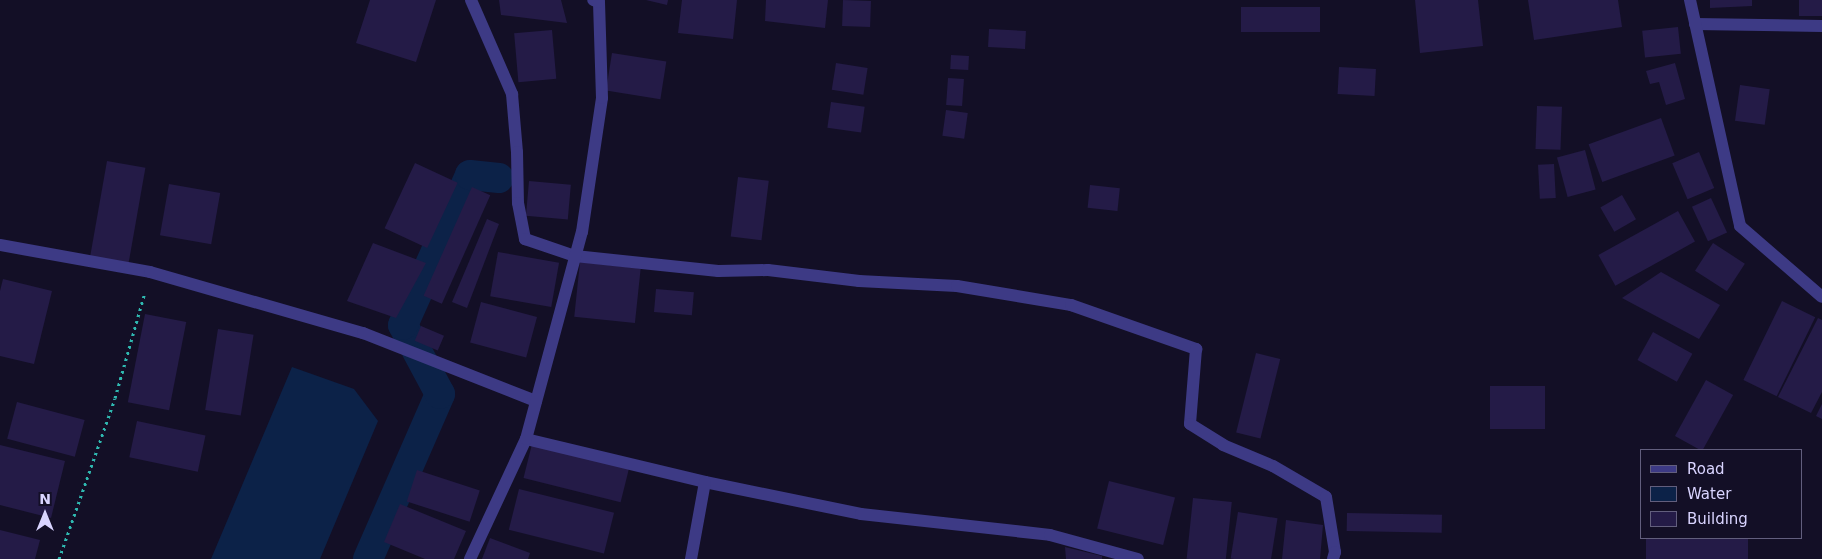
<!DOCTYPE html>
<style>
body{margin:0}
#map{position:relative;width:1822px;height:559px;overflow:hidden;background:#130f26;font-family:"DejaVu Sans",sans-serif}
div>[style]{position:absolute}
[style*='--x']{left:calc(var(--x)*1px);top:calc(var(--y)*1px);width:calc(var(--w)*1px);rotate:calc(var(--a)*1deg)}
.water>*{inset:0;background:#0c2248}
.canal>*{height:30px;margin:-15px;padding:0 15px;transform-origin:15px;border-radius:15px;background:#0c2248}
.building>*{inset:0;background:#241b47;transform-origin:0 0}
.path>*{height:3px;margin-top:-1.5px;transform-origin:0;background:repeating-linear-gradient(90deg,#2fb8b0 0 2.5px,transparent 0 6.5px)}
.minor>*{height:12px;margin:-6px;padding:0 6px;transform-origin:6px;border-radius:6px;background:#3d3a85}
.tertiary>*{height:12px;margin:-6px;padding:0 6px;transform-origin:6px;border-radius:6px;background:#3d3a85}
span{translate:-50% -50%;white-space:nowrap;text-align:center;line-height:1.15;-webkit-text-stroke:5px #130f26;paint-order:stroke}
.legend{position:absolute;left:1640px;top:449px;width:162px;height:90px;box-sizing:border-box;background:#130f26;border:1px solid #625e7d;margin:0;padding:6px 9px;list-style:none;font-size:15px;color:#d9d4ff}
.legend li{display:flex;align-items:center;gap:10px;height:25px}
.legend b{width:25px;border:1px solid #625e7d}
.north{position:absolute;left:20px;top:489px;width:50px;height:50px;-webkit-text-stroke:4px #130f26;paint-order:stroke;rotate:0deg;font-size:14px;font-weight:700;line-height:20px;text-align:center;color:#d9d4ff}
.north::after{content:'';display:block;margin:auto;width:18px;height:22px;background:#d9d4ff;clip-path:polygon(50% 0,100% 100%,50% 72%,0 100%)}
</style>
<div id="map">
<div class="water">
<div style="clip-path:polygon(292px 367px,354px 389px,378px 421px,320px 559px,211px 559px)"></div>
</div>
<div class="canal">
<div style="--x:368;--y:559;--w:180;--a:-66.4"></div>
<div style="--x:440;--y:394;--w:78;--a:-118.2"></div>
<div style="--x:403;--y:325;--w:164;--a:-65.9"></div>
<div style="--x:470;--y:175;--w:29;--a:6"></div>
</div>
<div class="building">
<div style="clip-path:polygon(370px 0,436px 0,416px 62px,356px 43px)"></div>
<div style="clip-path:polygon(499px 0,561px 0,567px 23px,501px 15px)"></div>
<div style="clip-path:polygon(646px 0,668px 0,667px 5px)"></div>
<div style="clip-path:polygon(682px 0,737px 0,733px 39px,678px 33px)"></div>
<div style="clip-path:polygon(766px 0,828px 0,825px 28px,765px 21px)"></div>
<div style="left:843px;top:0;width:28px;height:26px;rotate:2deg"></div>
<div style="clip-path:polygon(1415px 0,1478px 0,1483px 46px,1420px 53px)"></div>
<div style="clip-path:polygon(1528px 0,1618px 0,1622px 27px,1534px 40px)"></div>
<div style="clip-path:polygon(1710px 0,1752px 0,1752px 6px,1710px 8px)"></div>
<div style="left:1799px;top:0;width:23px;height:16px"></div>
<div style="left:1320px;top:7px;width:25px;height:79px;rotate:90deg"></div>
<div style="left:1678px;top:27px;width:27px;height:36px;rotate:84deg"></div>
<div style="left:989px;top:29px;width:37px;height:18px;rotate:3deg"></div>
<div style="left:552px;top:30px;width:49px;height:38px;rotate:85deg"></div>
<div style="left:612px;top:53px;width:55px;height:38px;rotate:9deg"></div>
<div style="left:951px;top:55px;width:18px;height:14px;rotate:3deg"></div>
<div style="left:836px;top:63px;width:32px;height:27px;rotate:9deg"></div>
<div style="clip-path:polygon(1675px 63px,1685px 99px,1666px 105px,1659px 82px,1650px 84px,1646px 71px)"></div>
<div style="left:1339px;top:67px;width:37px;height:27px;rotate:3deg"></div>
<div style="left:948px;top:78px;width:16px;height:27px;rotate:4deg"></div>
<div style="left:1740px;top:85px;width:30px;height:36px;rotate:8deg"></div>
<div style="left:831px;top:102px;width:34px;height:26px;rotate:8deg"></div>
<div style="left:1537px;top:106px;width:25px;height:43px;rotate:2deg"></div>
<div style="left:946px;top:110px;width:22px;height:26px;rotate:8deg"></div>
<div style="left:1661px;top:118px;width:40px;height:77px;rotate:70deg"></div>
<div style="left:1585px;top:150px;width:41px;height:29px;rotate:75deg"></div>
<div style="left:1699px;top:152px;width:39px;height:29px;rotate:67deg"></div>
<div style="left:107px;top:161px;width:39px;height:97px;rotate:10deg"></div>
<div style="left:415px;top:163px;width:47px;height:72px;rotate:25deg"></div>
<div style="left:1554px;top:164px;width:34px;height:16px;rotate:87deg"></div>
<div style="left:738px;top:177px;width:31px;height:60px;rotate:7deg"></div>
<div style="left:529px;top:181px;width:42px;height:35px;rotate:5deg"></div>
<div style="left:169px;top:184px;width:52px;height:52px;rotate:10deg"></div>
<div style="left:1090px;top:185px;width:30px;height:23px;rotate:6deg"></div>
<div style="left:472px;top:187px;width:20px;height:119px;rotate:24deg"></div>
<div style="left:1622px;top:195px;width:28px;height:25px;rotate:60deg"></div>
<div style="left:1711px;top:198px;width:38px;height:21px;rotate:65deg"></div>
<div style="left:1678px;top:211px;width:35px;height:91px;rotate:61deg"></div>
<div style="clip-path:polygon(487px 219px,499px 224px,467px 308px,452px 302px)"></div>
<div style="clip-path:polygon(373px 243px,426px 263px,396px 318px,347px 301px)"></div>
<div style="left:1713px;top:243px;width:38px;height:33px;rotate:33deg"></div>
<div style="left:498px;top:252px;width:62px;height:45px;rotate:10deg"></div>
<div style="left:580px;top:262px;width:61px;height:55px;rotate:6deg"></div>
<div style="clip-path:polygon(1661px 272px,1720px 305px,1699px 339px,1622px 298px)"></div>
<div style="clip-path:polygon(3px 279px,52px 291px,34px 364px,0 356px,0 291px)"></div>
<div style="left:656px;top:289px;width:38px;height:23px;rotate:5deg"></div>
<div style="left:1782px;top:301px;width:37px;height:88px;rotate:26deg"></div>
<div style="left:481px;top:302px;width:58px;height:42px;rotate:15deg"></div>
<div style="left:145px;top:314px;width:42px;height:90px;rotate:11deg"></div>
<div style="clip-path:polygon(1818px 318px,1822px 320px,1822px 392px,1811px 413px,1778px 397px)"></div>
<div style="left:421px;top:326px;width:25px;height:16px;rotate:23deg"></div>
<div style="left:218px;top:329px;width:36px;height:82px;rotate:9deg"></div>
<div style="left:1653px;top:332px;width:45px;height:32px;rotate:29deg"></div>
<div style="left:1256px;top:353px;width:25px;height:82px;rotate:14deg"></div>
<div style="left:1706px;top:380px;width:31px;height:64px;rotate:29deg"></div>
<div style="left:1545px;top:386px;width:43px;height:55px;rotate:90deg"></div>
<div style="left:17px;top:402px;width:70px;height:38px;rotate:15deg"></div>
<div style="clip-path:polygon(1822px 404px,1822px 419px,1816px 416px)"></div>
<div style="left:137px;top:421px;width:70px;height:37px;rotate:12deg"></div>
<div style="left:532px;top:444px;width:100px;height:35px;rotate:14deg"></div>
<div style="clip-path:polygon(0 445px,65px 461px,51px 518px,0 505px)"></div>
<div style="left:417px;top:470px;width:66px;height:33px;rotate:18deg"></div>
<div style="left:1109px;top:481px;width:68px;height:49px;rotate:14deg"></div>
<div style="left:519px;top:489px;width:98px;height:42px;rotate:14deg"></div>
<div style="left:1193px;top:498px;width:39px;height:61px;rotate:6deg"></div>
<div style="clip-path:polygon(400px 504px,466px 531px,454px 559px,425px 559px,384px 542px)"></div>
<div style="left:1238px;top:512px;width:40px;height:47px;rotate:9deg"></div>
<div style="left:1347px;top:513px;width:95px;height:18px;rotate:1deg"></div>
<div style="clip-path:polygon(1286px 520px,1323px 525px,1320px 559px,1282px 559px)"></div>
<div style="clip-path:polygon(0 530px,40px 540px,35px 559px,0 559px)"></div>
<div style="clip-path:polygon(490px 538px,530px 553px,528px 559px,482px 559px)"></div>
<div style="left:1646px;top:538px;width:102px;height:21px"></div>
<div style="clip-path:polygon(1065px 547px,1102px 556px,1102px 559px,1066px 559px)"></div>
</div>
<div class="path">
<div style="--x:59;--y:559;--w:170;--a:-70.8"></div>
<div style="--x:115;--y:398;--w:110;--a:-74.2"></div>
</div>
<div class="minor">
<div style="--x:471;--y:0;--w:103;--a:66.4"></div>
<div style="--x:512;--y:94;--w:58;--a:85.1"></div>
<div style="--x:517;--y:152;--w:51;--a:88.9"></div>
<div style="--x:518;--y:203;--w:37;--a:79"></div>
<div style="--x:525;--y:239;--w:53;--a:18.8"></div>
<div style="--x:575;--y:256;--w:144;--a:6"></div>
<div style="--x:718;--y:271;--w:50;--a:-1.1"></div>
<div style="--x:768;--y:270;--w:92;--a:6.9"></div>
<div style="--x:859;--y:281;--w:98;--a:2.9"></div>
<div style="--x:957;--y:286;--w:116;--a:9.5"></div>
<div style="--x:1071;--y:305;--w:133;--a:19.4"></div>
<div style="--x:1196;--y:349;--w:75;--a:94.6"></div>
<div style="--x:1190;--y:424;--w:39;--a:32"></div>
<div style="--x:1223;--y:445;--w:54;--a:22.8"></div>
<div style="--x:1273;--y:466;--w:61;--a:30.3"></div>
<div style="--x:1326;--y:497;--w:56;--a:80.7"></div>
<div style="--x:1335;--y:552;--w:7;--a:106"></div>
<div style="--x:1695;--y:24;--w:127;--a:0.9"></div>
<div style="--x:0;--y:245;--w:152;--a:10.2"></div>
<div style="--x:150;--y:272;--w:222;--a:16"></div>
<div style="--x:363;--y:333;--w:186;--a:21.5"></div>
<div style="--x:526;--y:439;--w:184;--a:13.5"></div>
<div style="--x:705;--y:482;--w:159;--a:11.6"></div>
<div style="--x:861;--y:514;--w:190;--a:6.3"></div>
<div style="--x:1050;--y:535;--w:91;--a:15.3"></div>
<div style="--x:470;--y:559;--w:132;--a:-65"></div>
<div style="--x:526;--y:439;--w:214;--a:-74.9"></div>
<div style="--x:582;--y:232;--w:135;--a:-81.5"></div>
<div style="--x:602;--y:98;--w:96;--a:-91.8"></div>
<div style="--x:599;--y:2;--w:6;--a:-162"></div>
<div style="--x:691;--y:559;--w:78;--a:-79.7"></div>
</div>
<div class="tertiary">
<div style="--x:1690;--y:0;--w:231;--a:77.5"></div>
<div style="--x:1740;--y:226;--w:108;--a:40.9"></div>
</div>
<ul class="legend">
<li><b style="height:6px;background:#3d3a85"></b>Road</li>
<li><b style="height:14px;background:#0c2248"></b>Water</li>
<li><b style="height:14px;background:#241b47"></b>Building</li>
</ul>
<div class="north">N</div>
</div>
